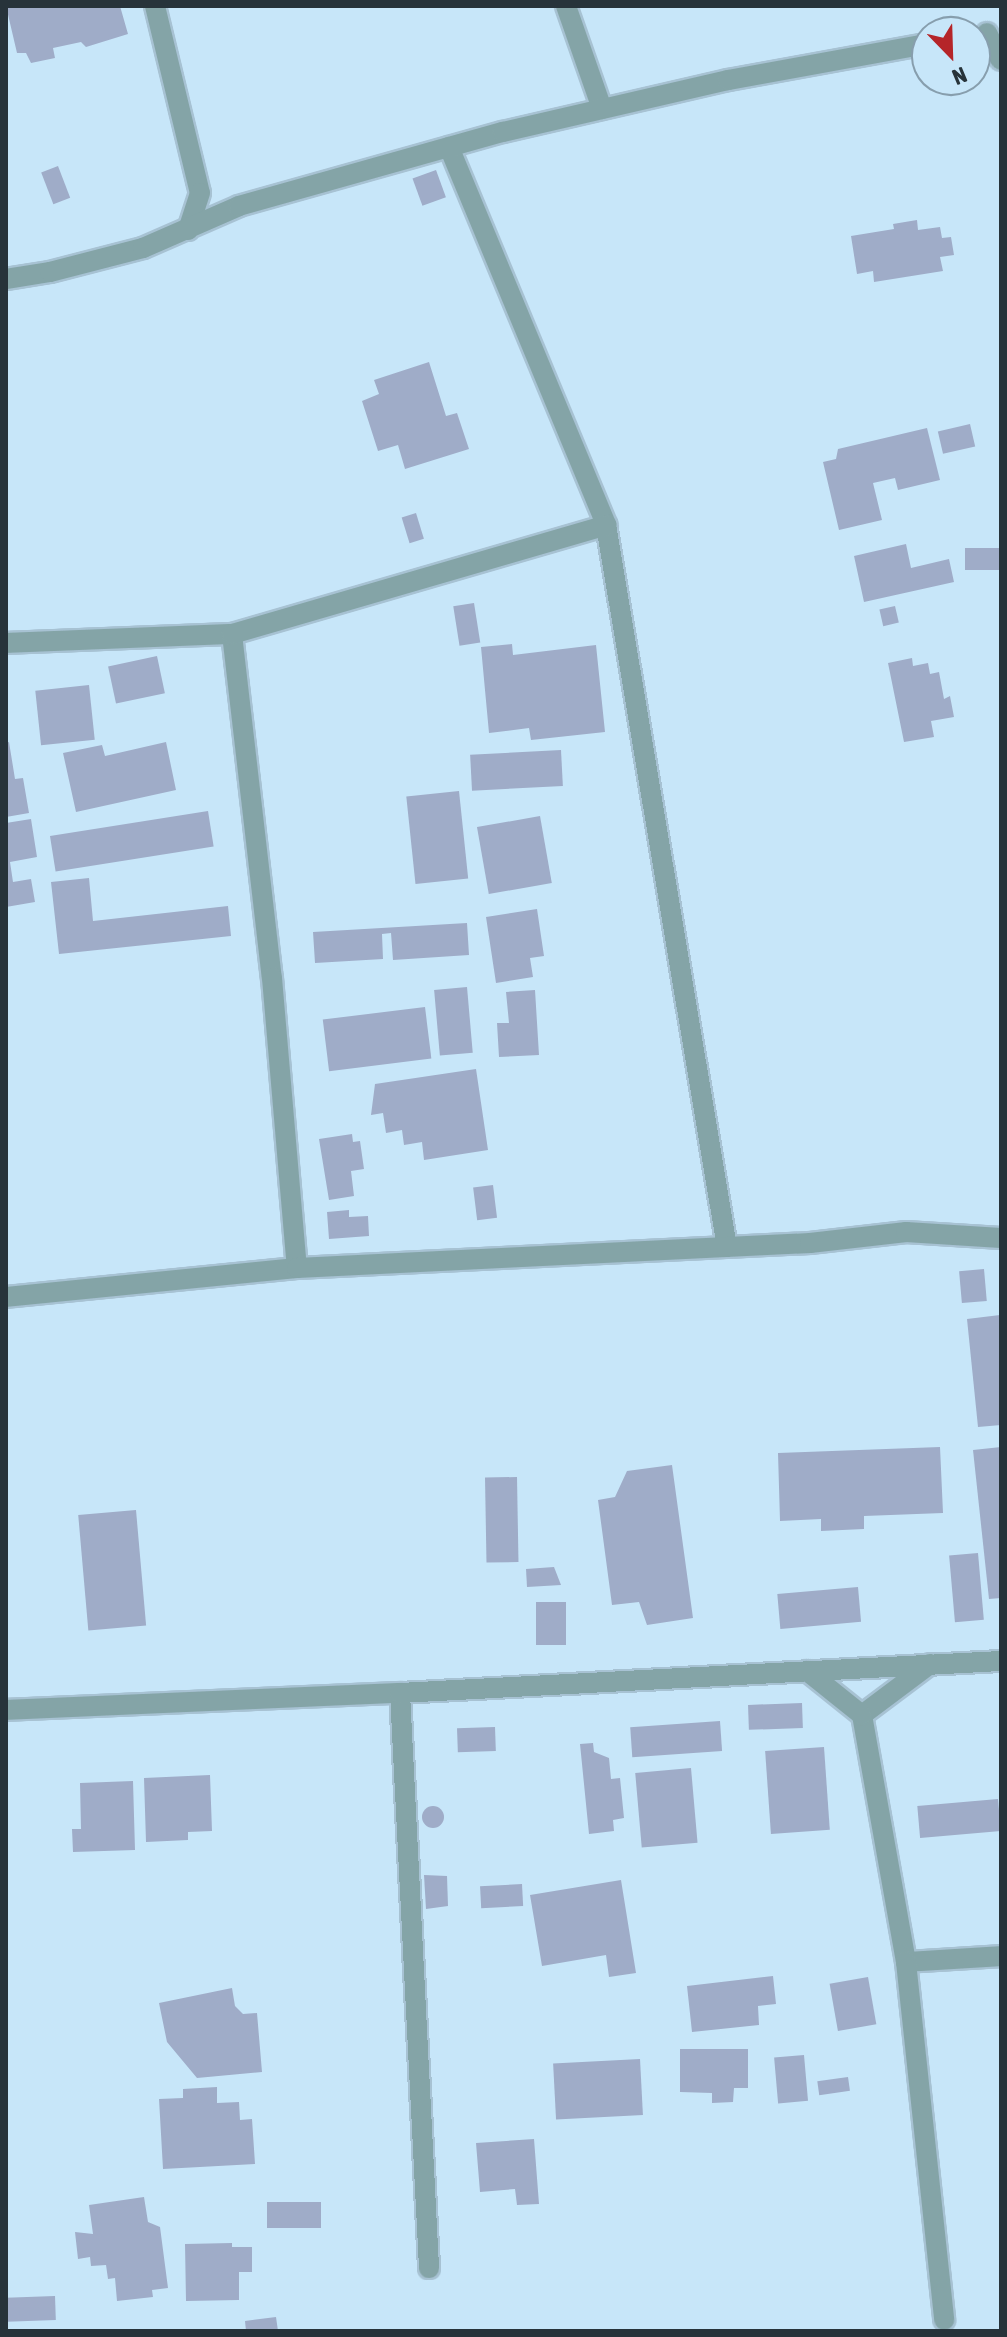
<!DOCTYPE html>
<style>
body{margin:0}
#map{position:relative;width:1007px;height:2337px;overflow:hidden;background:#c7e6f9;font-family:"Asap Condensed",sans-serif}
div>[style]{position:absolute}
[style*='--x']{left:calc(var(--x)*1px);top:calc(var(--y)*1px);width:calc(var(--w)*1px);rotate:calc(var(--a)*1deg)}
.building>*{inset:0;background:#9facc8;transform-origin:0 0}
.round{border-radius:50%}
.roads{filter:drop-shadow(2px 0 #a7c2d3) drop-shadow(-2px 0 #a7c2d3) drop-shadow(0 2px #a7c2d3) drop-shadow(0 -2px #a7c2d3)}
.minor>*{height:20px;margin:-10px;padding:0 10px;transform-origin:10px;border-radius:10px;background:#84a4a7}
span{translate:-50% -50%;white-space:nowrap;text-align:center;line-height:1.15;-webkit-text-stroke:8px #c7e6f9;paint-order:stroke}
.frame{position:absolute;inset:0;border:8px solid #27333a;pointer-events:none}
.north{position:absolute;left:911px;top:16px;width:80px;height:80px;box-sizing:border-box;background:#c7e6f9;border:2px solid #879ead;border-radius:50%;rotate:157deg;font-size:22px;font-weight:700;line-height:32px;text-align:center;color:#27333a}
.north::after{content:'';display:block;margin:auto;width:28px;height:36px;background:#b52529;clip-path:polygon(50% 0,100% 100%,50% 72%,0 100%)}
</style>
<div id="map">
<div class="building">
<div style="clip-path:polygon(6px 6px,120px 6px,128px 34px,86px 47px,81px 42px,53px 48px,55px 58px,31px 63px,26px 53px,17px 53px)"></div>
<div style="left:58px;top:166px;width:34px;height:18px;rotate:69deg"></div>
<div style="left:436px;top:170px;width:29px;height:25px;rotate:70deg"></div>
<div style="clip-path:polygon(917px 220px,918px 230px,940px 227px,942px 238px,951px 237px,954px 255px,940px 257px,943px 271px,874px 282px,873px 271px,857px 274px,851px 236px,894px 229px,893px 224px)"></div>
<div style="clip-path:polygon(429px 362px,446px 416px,457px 413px,469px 449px,405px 469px,398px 445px,378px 451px,362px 401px,379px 394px,374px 380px)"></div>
<div style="left:970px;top:424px;width:23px;height:33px;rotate:77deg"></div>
<div style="clip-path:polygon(927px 428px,940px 480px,898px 490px,895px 478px,873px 483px,882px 520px,839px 530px,823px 462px,836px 459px,838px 449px)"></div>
<div style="left:416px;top:513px;width:27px;height:15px;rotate:73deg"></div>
<div style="clip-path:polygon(906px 544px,911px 568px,949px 559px,954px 582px,864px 602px,854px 556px)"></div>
<div style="left:1001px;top:548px;width:22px;height:36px;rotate:90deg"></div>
<div style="left:474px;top:603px;width:40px;height:21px;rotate:81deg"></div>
<div style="left:895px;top:606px;width:17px;height:16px;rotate:77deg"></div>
<div style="clip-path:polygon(512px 644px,513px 655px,596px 645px,605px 732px,531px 740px,529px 728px,489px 733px,481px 647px)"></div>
<div style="left:157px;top:656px;width:38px;height:50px;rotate:78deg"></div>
<div style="clip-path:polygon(912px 658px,913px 666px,928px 663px,930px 674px,939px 672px,944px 699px,950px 696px,954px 717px,931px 721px,934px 737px,904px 742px,888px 663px)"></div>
<div style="left:89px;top:685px;width:55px;height:54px;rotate:84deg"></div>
<div style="clip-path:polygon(9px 742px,15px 779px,23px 778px,29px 813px,6px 817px,6px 743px)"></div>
<div style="clip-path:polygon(166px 742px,176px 790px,76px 812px,63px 753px,102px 745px,105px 756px)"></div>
<div style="left:561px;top:750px;width:36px;height:91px;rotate:87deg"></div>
<div style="left:459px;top:791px;width:88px;height:53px;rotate:84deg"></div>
<div style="left:208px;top:811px;width:36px;height:160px;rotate:81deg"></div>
<div style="left:540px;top:816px;width:68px;height:64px;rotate:80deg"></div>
<div style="clip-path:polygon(31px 819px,37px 857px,10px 862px,13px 882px,31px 879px,35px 902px,6px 907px,6px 823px)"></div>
<div style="clip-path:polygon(89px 878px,93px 921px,228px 906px,231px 936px,59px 954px,51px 882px)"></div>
<div style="clip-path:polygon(537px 909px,544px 956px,530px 958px,533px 977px,496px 983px,486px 917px)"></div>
<div style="clip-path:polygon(467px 923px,469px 955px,393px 960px,391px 933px,382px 934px,383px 959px,315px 963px,313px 932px)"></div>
<div style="left:467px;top:987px;width:66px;height:33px;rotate:85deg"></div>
<div style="clip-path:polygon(535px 990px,539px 1055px,499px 1057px,497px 1023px,509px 1023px,506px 992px)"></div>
<div style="left:425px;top:1007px;width:52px;height:103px;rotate:83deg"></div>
<div style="clip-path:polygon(476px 1069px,488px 1150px,424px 1160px,422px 1142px,404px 1145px,402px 1130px,386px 1133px,383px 1113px,371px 1115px,375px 1084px)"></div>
<div style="clip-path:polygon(352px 1134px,353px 1142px,360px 1141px,364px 1169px,351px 1171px,354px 1196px,329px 1200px,319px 1139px)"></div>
<div style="left:493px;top:1185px;width:33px;height:20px;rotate:83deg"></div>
<div style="clip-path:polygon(349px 1210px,349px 1217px,368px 1216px,369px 1236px,329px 1239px,327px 1212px)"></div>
<div style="left:984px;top:1269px;width:32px;height:25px;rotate:85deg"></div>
<div style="clip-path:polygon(1000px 1315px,1001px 1425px,978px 1427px,967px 1319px)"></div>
<div style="clip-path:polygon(940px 1447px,943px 1513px,864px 1516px,864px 1529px,821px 1531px,821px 1519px,780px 1521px,778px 1453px)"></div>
<div style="clip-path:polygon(1001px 1447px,1001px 1598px,989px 1599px,973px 1450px)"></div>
<div style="clip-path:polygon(672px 1465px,693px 1618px,647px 1625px,639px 1602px,612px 1605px,598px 1500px,615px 1497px,627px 1471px)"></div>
<div style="left:517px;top:1477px;width:85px;height:32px;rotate:89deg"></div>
<div style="left:136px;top:1510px;width:116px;height:58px;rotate:85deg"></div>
<div style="left:978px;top:1553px;width:67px;height:29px;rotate:85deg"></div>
<div style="clip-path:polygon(554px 1567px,561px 1585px,527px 1587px,526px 1569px)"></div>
<div style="left:858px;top:1587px;width:35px;height:81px;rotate:85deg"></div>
<div style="left:536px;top:1602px;width:30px;height:43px"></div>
<div style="left:802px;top:1703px;width:25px;height:54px;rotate:88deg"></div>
<div style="left:720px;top:1721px;width:30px;height:90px;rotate:86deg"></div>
<div style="left:495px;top:1727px;width:24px;height:38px;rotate:88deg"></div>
<div style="clip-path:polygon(593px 1743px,594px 1752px,609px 1758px,611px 1779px,620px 1778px,624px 1818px,613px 1820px,614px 1831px,589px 1834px,580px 1744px)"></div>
<div style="left:824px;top:1747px;width:83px;height:59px;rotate:86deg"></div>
<div style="left:691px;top:1768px;width:75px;height:56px;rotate:85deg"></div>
<div style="clip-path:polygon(210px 1775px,212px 1831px,188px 1832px,188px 1840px,146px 1842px,144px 1778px)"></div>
<div style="clip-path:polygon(133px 1781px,135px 1850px,73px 1852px,72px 1829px,81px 1829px,80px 1783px)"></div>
<div style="left:998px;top:1799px;width:32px;height:81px;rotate:85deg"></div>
<div class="round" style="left:422px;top:1806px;width:22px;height:22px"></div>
<div style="clip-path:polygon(424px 1875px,447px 1876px,448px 1906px,426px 1909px)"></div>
<div style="clip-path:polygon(621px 1880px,636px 1973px,609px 1977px,606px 1955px,542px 1966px,530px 1895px)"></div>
<div style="left:522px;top:1884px;width:22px;height:42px;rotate:87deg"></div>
<div style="clip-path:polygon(773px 1976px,776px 2004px,758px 2006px,759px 2025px,692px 2032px,687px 1986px)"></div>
<div style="left:868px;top:1977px;width:48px;height:39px;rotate:80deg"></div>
<div style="clip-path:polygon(232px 1988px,235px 2006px,243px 2014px,257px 2013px,262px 2072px,197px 2078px,167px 2042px,159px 2003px)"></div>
<div style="clip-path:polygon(680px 2049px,748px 2049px,748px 2088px,734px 2088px,733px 2102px,712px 2103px,712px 2093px,680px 2092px)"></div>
<div style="left:804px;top:2055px;width:46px;height:30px;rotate:85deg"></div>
<div style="left:640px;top:2059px;width:56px;height:87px;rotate:87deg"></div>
<div style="left:848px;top:2077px;width:14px;height:31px;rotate:82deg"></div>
<div style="clip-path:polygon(217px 2087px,217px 2103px,239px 2102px,240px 2120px,252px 2119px,255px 2164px,163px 2169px,159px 2099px,183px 2098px,183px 2089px)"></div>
<div style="clip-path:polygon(534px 2139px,539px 2204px,517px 2205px,515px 2189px,480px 2192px,476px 2143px)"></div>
<div style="clip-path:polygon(144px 2197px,148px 2222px,160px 2227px,168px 2288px,152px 2290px,153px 2297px,117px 2301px,115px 2278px,108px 2279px,106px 2265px,91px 2266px,90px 2257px,78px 2259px,75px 2232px,93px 2234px,89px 2205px)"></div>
<div style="left:321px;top:2202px;width:26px;height:54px;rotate:90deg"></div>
<div style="clip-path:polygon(232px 2243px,232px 2247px,252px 2247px,252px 2272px,239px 2272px,239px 2300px,186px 2301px,185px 2244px)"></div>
<div style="left:55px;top:2296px;width:24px;height:49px;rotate:88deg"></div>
<div style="clip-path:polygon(276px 2317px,278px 2331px,246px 2331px,245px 2321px)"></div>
</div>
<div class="roads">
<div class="minor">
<div style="--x:155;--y:6;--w:192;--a:76.5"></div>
<div style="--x:200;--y:193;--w:39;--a:108"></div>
<div style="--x:566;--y:6;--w:109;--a:70.7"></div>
<div style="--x:987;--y:33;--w:30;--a:63"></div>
<div style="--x:449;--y:147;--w:409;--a:67.4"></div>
<div style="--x:606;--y:525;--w:732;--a:80.49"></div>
<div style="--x:6;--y:279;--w:45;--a:-9"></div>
<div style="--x:50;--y:272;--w:96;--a:-14.5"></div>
<div style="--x:143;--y:248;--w:105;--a:-23.6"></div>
<div style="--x:239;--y:206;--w:274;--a:-15.7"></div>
<div style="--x:503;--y:132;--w:231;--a:-13"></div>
<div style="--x:728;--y:80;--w:202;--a:-10.3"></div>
<div style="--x:232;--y:634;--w:346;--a:83.4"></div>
<div style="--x:272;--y:978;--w:291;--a:85.1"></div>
<div style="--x:6;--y:643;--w:226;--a:-2.3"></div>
<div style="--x:232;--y:634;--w:390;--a:-16.2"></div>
<div style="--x:6;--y:1297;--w:292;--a:-5.7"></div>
<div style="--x:297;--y:1268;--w:514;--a:-2.79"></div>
<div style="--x:810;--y:1243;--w:97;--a:-6.5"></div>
<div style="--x:906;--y:1232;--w:95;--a:3.6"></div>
<div style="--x:930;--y:1664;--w:85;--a:143.1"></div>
<div style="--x:862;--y:1715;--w:251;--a:79.9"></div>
<div style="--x:906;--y:1962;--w:95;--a:-3.6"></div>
<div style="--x:807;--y:1671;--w:70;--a:38.7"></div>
<div style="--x:400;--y:1693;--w:576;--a:87.11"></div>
<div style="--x:6;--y:1710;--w:394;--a:-2.5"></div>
<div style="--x:400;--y:1693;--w:602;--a:-3.05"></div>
<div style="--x:906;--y:1962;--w:360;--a:83.9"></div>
</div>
</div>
<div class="frame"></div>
<div class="north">N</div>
</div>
